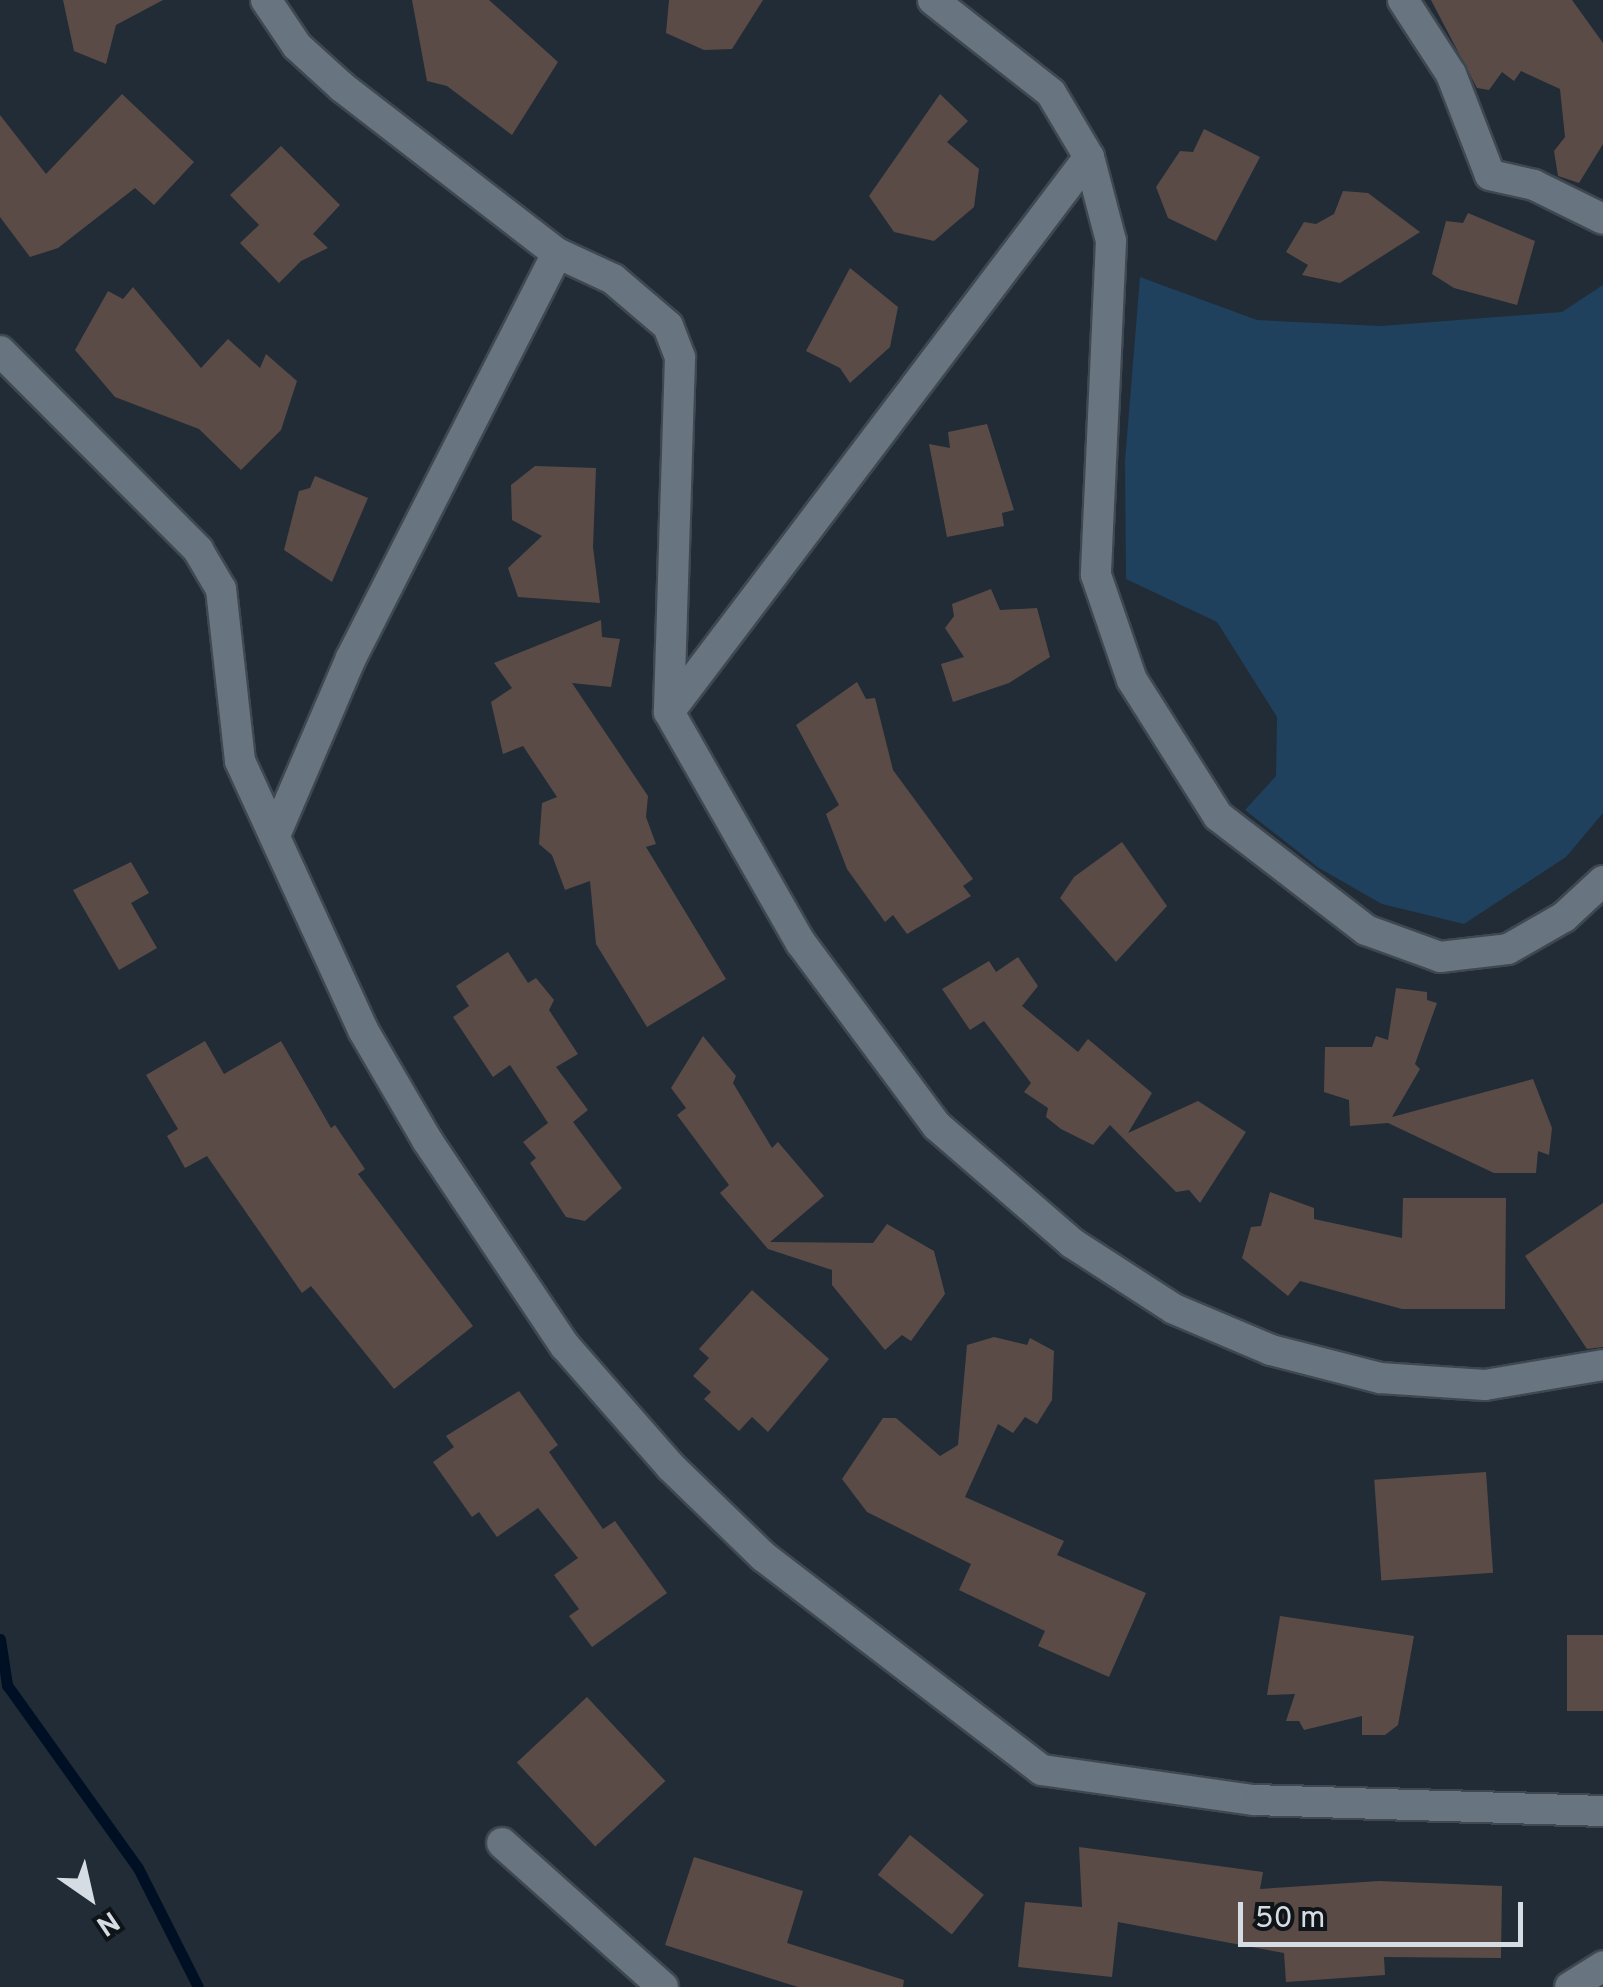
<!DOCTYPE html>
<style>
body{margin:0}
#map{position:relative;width:1603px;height:1987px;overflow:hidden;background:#212c36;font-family:Overpass,sans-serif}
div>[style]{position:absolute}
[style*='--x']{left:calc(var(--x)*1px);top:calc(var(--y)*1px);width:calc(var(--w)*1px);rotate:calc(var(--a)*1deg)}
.green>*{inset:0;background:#1f415d}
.stream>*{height:11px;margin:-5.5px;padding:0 5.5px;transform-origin:5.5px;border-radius:5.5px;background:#001024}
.building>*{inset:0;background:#5b4b46;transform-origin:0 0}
.roads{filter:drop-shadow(2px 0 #3f4850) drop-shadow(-2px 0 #3f4850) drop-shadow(0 2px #3f4850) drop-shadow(0 -2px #3f4850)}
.street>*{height:30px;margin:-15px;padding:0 15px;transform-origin:15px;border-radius:15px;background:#687581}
span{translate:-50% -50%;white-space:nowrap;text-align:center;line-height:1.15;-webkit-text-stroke:8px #0f1418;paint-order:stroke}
.north{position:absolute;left:40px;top:1847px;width:100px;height:100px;-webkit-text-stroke:8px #0f1418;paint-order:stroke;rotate:146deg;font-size:28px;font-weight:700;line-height:40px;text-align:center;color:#d5dce3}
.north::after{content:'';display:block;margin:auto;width:35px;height:45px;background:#d5dce3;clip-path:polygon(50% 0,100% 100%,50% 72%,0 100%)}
.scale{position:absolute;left:1238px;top:1902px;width:285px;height:45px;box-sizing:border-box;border:5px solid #d5dce3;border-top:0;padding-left:12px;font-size:30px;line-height:35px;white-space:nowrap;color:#d5dce3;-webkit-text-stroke:8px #0f1418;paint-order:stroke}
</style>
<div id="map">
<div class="green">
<div style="clip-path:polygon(1140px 277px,1257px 320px,1381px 326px,1562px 312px,1603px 285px,1603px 813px,1566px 857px,1464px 924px,1382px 904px,1319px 868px,1245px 810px,1276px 776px,1277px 717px,1217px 622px,1126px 579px,1125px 461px)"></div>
</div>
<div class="stream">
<div style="--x:0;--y:1639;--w:47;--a:81.3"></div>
<div style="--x:7;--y:1685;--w:225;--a:54.4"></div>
<div style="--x:138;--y:1868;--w:133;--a:63.2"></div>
</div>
<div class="building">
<div style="clip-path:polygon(63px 0,163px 0,116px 25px,106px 64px,74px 51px)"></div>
<div style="clip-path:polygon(412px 0,489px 0,558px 62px,512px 135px,447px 86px,427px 81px)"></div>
<div style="clip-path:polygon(669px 0,763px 0,732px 49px,704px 50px,666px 33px)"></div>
<div style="clip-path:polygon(1431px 0,1572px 0,1603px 43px,1603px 144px,1579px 183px,1558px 176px,1554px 151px,1565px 137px,1560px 89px,1521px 71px,1514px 81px,1502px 72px,1489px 90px,1477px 88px)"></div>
<div style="clip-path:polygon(122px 94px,194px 162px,154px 205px,135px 188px,58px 248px,30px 257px,0 217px,0 115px,46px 174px)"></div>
<div style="clip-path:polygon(940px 94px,968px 121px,947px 142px,979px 169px,974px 207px,934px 241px,894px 232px,869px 196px)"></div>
<div style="clip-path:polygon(1204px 129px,1260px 157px,1216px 241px,1168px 218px,1156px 187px,1180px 151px,1193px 152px)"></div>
<div style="clip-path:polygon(281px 146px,340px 205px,313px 234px,328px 248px,301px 261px,279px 283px,240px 243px,259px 225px,230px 195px)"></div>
<div style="clip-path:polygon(1343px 191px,1368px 193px,1420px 232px,1340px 283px,1302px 275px,1308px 265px,1286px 252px,1304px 222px,1316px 224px,1334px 214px)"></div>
<div style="clip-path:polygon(1468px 213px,1535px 241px,1517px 305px,1454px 288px,1432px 274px,1446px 221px,1463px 223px)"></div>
<div style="clip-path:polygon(850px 268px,898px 307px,890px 347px,850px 383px,840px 368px,806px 351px)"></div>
<div style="clip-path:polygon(133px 287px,201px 368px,228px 339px,260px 368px,266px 354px,297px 381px,281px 430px,241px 470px,199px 429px,115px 397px,75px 350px,108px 291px,123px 299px)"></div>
<div style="clip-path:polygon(987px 424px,1014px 510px,1002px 513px,1004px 526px,947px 537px,929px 444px,950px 448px,948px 432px)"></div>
<div style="clip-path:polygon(535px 466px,596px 468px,593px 547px,600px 603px,518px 597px,508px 568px,542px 536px,512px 520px,511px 485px)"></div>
<div style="clip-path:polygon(315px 476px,368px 498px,332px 582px,284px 550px,299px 491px,310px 488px)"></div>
<div style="clip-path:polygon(991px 589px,1000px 610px,1037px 608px,1050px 657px,1009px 683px,953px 702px,941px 664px,964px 657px,945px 628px,954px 616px,952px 604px)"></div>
<div style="clip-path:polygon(601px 620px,602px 637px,620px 639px,611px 687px,572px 683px,648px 796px,646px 817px,656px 844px,646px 847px,726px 979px,647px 1027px,596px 944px,590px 881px,565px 890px,552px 855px,539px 844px,542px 803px,557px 797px,523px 746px,503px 754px,491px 702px,512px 688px,494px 663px)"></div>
<div style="clip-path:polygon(857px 682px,866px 699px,875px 698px,893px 770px,973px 879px,963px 886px,971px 896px,907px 934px,893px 915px,885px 922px,847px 869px,826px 814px,839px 805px,796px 725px)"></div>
<div style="clip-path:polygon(1122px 842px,1167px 906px,1116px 962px,1060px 898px,1074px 877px)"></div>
<div style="clip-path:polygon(131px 862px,149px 893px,131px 903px,157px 948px,119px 970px,73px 890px)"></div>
<div style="clip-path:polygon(508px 952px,528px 983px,536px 978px,554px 1000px,549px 1010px,578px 1054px,556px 1067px,588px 1110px,573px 1122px,622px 1188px,585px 1221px,566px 1217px,530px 1163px,536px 1158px,523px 1142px,548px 1123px,510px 1065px,493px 1077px,453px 1017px,469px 1006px,456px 986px)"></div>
<div style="clip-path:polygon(1018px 957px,1038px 986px,1022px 1006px,1078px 1052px,1088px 1039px,1152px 1093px,1128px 1133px,1198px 1101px,1246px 1132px,1200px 1203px,1189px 1190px,1176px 1192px,1110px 1125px,1093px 1145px,1061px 1129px,1046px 1117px,1048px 1108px,1024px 1092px,1031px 1083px,984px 1021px,970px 1030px,942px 989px,989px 961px,996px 972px)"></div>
<div style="clip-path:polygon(1396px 988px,1427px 992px,1427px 1000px,1437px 1003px,1415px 1064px,1420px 1069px,1392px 1117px,1533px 1079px,1552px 1128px,1549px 1155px,1538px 1151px,1536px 1173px,1494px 1173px,1388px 1123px,1350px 1126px,1349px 1100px,1324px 1092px,1325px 1047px,1372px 1047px,1376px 1036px,1388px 1040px)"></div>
<div style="clip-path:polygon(703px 1036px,736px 1076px,733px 1083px,772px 1148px,778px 1142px,824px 1196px,770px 1242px,873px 1243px,887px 1224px,934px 1251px,945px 1294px,911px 1341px,902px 1335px,885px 1350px,832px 1285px,832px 1270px,768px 1249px,720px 1193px,729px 1185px,677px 1115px,686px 1108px,671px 1088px)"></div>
<div style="clip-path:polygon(205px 1041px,224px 1074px,281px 1041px,331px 1128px,335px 1125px,365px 1169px,358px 1174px,473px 1326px,394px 1389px,311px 1286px,302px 1293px,207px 1156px,185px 1168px,167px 1136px,178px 1129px,146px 1075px)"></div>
<div style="clip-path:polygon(1270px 1192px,1314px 1208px,1314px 1219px,1402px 1238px,1403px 1198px,1506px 1198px,1505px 1309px,1402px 1309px,1300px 1281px,1288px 1296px,1242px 1258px,1251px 1227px,1261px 1226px)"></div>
<div style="clip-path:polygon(1603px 1203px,1603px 1347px,1587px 1349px,1525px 1256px)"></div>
<div style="clip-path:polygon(752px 1290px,829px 1359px,768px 1432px,752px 1417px,739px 1431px,704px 1399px,711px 1392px,693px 1376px,709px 1358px,699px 1349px)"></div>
<div style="clip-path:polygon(994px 1337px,1027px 1345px,1030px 1338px,1054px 1351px,1052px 1400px,1037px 1424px,1025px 1417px,1013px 1433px,998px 1424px,965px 1497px,1064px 1541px,1057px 1555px,1146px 1593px,1109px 1677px,1038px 1646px,1045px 1631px,959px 1590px,971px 1564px,867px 1512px,842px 1479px,883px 1418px,896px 1418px,940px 1456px,958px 1445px,967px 1345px)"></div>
<div style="clip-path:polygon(519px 1391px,558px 1445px,549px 1452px,603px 1529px,615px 1521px,667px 1593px,592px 1647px,569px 1616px,579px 1609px,554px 1575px,578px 1558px,538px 1508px,497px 1537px,479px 1512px,472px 1517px,433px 1462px,454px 1447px,446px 1436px)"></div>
<div style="left:1486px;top:1472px;width:101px;height:112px;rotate:86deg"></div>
<div style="clip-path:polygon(1280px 1616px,1414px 1636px,1398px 1725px,1385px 1735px,1362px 1735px,1362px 1716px,1304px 1730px,1299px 1721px,1286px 1721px,1295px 1694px,1267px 1695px)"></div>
<div style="left:1567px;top:1635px;width:36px;height:76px"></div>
<div style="left:587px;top:1697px;width:115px;height:96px;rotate:47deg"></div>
<div style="left:910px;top:1835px;width:95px;height:51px;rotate:39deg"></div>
<div style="clip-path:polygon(1079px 1847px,1263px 1872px,1260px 1889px,1379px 1881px,1502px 1886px,1501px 1958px,1384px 1957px,1385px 1975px,1286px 1982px,1284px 1953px,1118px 1922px,1112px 1977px,1018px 1967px,1025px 1902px,1082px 1907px)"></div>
<div style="clip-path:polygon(694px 1857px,803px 1891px,787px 1943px,904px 1980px,903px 1987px,798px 1987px,665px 1945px)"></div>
</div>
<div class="roads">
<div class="street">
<div style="--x:266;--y:0;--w:55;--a:56"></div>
<div style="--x:297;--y:46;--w:61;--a:42.3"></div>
<div style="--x:342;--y:87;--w:272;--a:37.7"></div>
<div style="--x:557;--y:253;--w:62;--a:24.9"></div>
<div style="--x:613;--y:279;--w:72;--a:40.5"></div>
<div style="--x:668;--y:326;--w:34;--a:69"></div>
<div style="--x:680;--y:358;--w:354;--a:91.8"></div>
<div style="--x:669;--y:712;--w:266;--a:60.3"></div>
<div style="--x:801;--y:943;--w:228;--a:53.4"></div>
<div style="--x:937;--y:1126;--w:179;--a:40.9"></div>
<div style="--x:1072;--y:1243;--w:121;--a:32.9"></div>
<div style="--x:1174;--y:1309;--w:105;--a:22.9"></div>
<div style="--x:1271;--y:1350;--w:113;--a:14.4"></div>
<div style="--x:1380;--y:1378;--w:105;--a:3.8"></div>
<div style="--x:1485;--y:1385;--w:120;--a:-9.6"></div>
<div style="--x:933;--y:0;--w:150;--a:38.2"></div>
<div style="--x:1051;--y:93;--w:74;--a:59.3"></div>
<div style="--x:1089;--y:157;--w:87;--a:75.3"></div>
<div style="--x:1111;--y:241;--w:334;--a:92.6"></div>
<div style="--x:1096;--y:575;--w:111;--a:71.1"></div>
<div style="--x:1132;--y:680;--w:161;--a:57.7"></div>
<div style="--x:1218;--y:816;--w:187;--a:37.6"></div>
<div style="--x:1366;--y:930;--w:79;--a:20"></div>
<div style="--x:1440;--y:957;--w:68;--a:-6.7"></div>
<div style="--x:1508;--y:949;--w:64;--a:-29.7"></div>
<div style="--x:1564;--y:917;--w:53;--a:-42.7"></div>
<div style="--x:1403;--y:0;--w:88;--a:57"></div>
<div style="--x:1451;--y:74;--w:108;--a:68.9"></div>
<div style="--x:1490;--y:175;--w:45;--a:12.8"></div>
<div style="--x:1534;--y:185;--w:77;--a:26.2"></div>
<div style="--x:0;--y:351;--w:281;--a:45.1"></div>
<div style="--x:198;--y:550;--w:45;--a:59.5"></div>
<div style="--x:221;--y:589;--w:173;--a:83.7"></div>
<div style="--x:240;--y:761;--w:296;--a:65.4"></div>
<div style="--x:363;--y:1030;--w:127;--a:59.8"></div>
<div style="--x:427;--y:1140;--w:248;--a:56.2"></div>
<div style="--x:565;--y:1346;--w:161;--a:48.8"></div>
<div style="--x:671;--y:1467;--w:129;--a:44.1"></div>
<div style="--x:764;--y:1557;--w:350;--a:37.5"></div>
<div style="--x:1042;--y:1770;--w:214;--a:8.1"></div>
<div style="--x:1254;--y:1800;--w:349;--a:1.8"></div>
<div style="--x:669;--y:712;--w:696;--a:-52.88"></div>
<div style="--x:276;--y:833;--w:190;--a:-66.8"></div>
<div style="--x:351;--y:658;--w:454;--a:-63"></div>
<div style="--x:502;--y:1843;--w:216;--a:41.8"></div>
<div style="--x:1570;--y:1987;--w:39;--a:-32"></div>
</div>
</div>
<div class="north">N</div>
<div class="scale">50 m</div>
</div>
